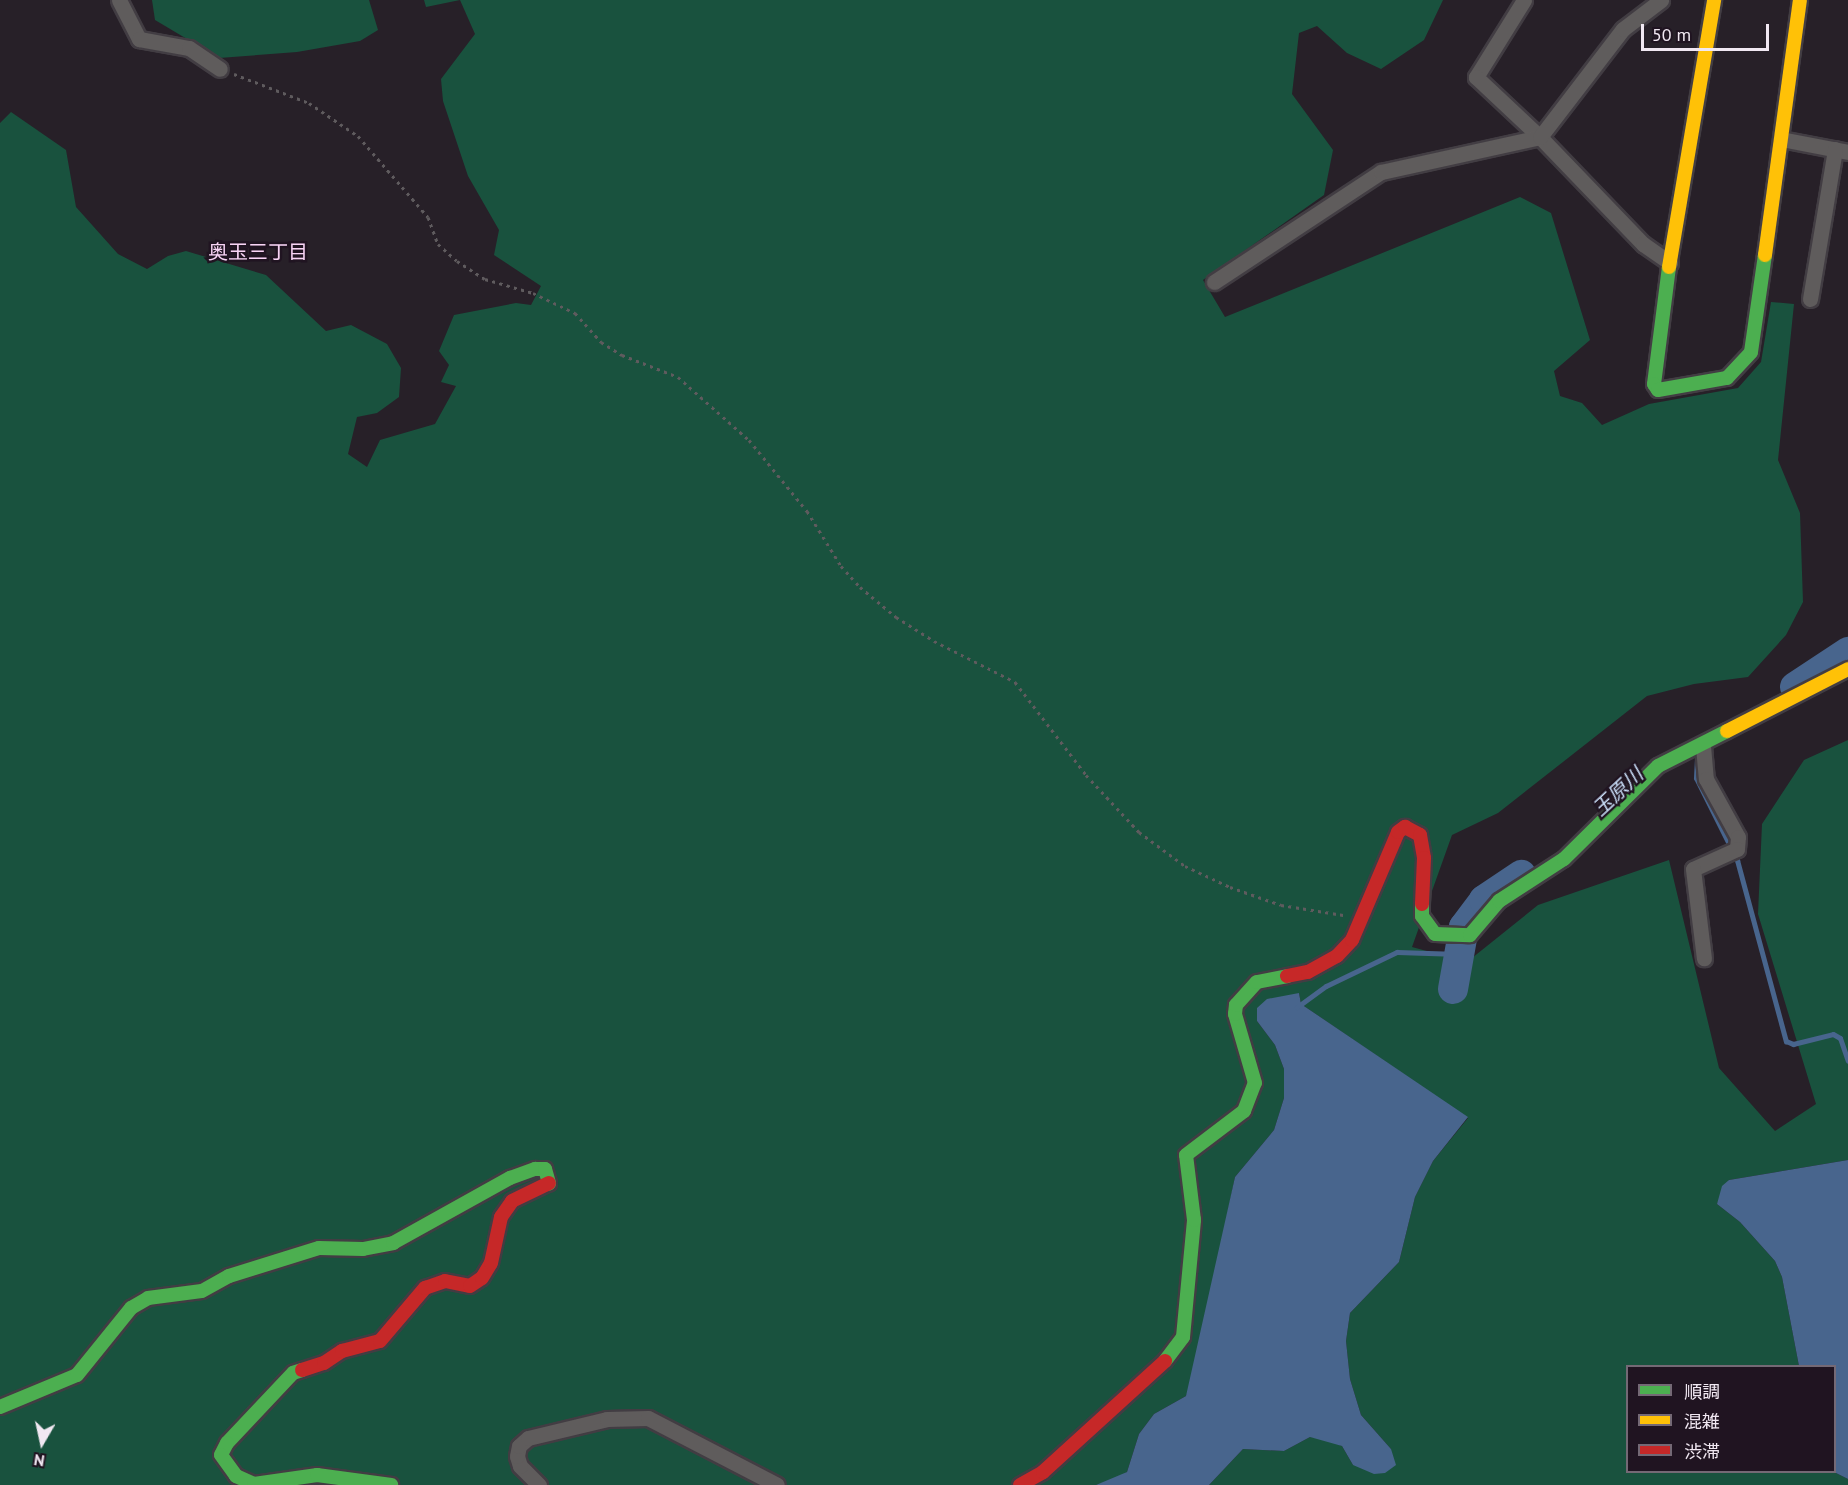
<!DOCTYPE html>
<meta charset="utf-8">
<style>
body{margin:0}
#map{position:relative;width:1848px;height:1485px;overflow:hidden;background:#272028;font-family:"PT Sans","Noto Sans JP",sans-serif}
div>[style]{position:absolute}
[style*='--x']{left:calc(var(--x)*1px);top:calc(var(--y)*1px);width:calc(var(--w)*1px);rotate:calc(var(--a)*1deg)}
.forest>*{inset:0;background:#19523e}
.water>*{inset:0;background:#48658d}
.stream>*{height:5px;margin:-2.5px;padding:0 2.5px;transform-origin:2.5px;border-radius:2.5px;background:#48658d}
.river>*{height:30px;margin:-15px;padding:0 15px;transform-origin:15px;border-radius:15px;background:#48658d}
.path>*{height:3px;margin-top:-1.5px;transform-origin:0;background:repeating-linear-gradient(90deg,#5f5b5e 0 3px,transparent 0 7.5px)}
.roads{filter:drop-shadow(2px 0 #423d43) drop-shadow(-2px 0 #423d43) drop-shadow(0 2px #423d43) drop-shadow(0 -2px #423d43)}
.street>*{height:15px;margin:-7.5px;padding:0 7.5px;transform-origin:7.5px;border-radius:7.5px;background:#5f5c5c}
.fast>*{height:14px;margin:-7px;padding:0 7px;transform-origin:7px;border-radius:7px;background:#4caf50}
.slow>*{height:14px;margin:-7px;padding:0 7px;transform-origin:7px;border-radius:7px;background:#ffc107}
.jam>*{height:14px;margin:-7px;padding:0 7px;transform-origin:7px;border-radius:7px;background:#c62828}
span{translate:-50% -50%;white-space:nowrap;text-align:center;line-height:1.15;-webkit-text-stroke:5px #201421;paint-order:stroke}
.neighbourhood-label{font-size:20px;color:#f8d4f5}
.water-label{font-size:20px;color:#cce1fc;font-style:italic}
.legend{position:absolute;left:1626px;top:1365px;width:210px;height:108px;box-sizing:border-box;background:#201421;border:2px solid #746975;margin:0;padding:8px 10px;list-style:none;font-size:18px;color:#f1e8f2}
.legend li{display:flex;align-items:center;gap:12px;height:30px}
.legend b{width:30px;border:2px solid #746975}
.north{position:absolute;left:12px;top:1413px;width:60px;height:60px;-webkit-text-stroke:4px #201421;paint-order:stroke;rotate:189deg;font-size:16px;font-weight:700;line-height:24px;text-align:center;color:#f1e8f2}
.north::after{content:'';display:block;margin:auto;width:21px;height:27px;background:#f1e8f2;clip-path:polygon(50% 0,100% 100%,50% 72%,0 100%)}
.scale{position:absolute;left:1641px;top:24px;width:128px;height:27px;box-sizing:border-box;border:3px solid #f1e8f2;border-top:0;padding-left:8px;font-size:18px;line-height:21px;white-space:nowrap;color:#f1e8f2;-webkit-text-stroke:4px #201421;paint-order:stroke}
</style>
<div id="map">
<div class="forest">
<div style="clip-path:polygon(152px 0,369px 0,378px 30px,360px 41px,297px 52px,219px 58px,155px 20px)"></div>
<div style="clip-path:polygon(424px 0,1443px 0,1424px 40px,1381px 69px,1347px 53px,1317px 26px,1299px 33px,1292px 94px,1333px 150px,1324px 195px,1203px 280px,1225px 317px,1520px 197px,1551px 213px,1590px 340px,1554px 371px,1560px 396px,1582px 403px,1602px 425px,1649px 404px,1738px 388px,1761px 362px,1771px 302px,1794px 304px,1778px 460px,1800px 513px,1803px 602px,1786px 635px,1748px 677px,1694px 684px,1647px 696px,1498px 813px,1452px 835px,1412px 947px,1467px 962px,1538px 905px,1669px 860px,1719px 1068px,1775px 1131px,1816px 1104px,1758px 914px,1762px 824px,1804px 760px,1848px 740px,1848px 1160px,1729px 1180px,1717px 1204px,1740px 1222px,1775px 1261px,1782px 1277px,1799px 1366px,1628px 1366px,1628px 1472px,1834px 1472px,1848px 1479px,1848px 1485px,1209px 1485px,1243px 1449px,1284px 1451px,1310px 1437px,1325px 1438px,1342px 1446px,1353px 1465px,1391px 1449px,1361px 1415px,1350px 1379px,1346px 1341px,1350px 1313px,1399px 1262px,1415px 1197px,1433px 1161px,1468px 1118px,1301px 1004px,1299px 993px,1257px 1021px,1275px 1045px,1284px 1069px,1284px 1098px,1274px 1130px,1235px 1177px,1193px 1380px,1186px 1396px,1154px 1414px,1139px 1434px,1127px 1472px,1110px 1482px,1096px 1485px,0 1485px,0 123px,11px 112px,66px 150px,76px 207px,118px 254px,147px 269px,168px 256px,186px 251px,266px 275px,326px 331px,351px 325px,387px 344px,401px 368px,399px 397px,377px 413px,357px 417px,348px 454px,367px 467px,380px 440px,435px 424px,456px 386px,441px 382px,449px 365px,439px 351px,454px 315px,516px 303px,531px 305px,541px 286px,494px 255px,499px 230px,468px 176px,443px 101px,441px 79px,475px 34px,460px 0,426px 7px)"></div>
</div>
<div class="water">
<div style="clip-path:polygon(1299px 993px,1301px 1004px,1468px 1117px,1433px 1161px,1415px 1197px,1399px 1262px,1350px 1313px,1346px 1341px,1350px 1379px,1361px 1415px,1391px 1449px,1396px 1465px,1385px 1473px,1374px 1474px,1353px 1465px,1342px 1446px,1310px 1437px,1284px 1451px,1243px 1449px,1209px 1485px,1096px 1485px,1127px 1472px,1139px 1434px,1154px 1414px,1186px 1396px,1235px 1177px,1274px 1130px,1284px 1098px,1284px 1069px,1275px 1045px,1257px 1021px,1257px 1008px,1267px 999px)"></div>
<div style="clip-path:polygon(1848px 1160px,1848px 1479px,1834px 1472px,1834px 1366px,1799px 1366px,1782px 1277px,1775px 1261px,1740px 1222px,1717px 1204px,1722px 1186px,1729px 1180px)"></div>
</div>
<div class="stream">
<div style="--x:1697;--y:758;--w:20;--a:93"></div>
<div style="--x:1696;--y:778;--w:92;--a:63.4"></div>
<div style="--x:1737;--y:860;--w:188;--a:74.9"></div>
<div style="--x:1786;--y:1041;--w:8;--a:23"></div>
<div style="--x:1793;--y:1044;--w:41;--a:-14"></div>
<div style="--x:1833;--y:1034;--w:8;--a:30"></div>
<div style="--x:1840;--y:1038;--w:24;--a:71"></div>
<div style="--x:1297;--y:1007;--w:36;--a:-36"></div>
<div style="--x:1326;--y:986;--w:79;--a:-25.6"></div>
<div style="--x:1397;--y:952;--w:62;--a:1.8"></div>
</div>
<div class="river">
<div style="--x:1795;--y:687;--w:64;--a:-33.4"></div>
<div style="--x:1453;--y:989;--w:63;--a:-79.9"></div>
<div style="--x:1464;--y:927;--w:34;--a:-53"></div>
<div style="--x:1484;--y:900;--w:45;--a:-34"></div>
</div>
<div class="path">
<div style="--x:234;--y:74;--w:80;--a:21.1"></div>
<div style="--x:309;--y:103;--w:59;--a:34"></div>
<div style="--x:358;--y:136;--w:107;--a:49.2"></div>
<div style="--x:428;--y:217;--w:29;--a:70"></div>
<div style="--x:438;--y:244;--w:25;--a:42"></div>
<div style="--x:457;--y:261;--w:33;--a:33"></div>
<div style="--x:485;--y:279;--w:50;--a:16.3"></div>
<div style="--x:533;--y:293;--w:47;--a:25.5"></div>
<div style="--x:575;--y:313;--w:39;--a:48"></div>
<div style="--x:601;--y:342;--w:25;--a:32"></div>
<div style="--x:622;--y:355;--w:60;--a:21.4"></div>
<div style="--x:678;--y:377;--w:95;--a:41.6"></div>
<div style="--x:749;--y:440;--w:92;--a:50.8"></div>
<div style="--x:807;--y:511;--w:65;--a:58.3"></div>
<div style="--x:841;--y:566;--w:28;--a:48"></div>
<div style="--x:860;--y:587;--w:47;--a:39.8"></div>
<div style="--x:896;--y:617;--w:45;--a:32.3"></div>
<div style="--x:934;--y:641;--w:91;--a:26.8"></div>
<div style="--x:1015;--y:682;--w:117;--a:52.6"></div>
<div style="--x:1086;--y:775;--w:78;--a:47.1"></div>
<div style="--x:1139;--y:832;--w:57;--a:36.5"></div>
<div style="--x:1185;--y:866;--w:50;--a:25"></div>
<div style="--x:1230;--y:887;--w:54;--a:19.4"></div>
<div style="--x:1281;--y:905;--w:63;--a:9.2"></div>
</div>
<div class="roads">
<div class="street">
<div style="--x:119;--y:0;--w:44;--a:62.9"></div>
<div style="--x:139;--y:39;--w:51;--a:10.2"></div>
<div style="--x:189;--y:48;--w:37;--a:34"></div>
<div style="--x:1524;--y:0;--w:91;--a:121.9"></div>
<div style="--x:1476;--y:77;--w:88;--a:43.2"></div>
<div style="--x:1540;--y:137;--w:149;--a:46.1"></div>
<div style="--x:1643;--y:244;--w:33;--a:35"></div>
<div style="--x:1781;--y:139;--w:68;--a:11"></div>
<div style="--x:1214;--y:282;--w:200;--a:-33.4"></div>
<div style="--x:1381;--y:172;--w:163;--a:-12.4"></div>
<div style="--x:1540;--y:137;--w:136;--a:-52.5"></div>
<div style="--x:1623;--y:29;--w:48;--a:-37.3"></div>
<div style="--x:1810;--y:299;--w:152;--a:-80.5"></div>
<div style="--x:1703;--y:746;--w:33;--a:85"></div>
<div style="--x:1706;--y:779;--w:66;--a:61.1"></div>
<div style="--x:1738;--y:837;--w:12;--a:95"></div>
<div style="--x:1737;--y:849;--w:48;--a:155.6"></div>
<div style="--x:1693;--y:869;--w:90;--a:83"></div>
<div style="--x:539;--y:1485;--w:27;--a:-135"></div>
<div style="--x:520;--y:1466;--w:10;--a:-107"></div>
<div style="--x:517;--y:1456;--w:10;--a:-79"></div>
<div style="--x:519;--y:1446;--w:12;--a:-42"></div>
<div style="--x:528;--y:1438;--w:81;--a:-13.5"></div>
<div style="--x:607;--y:1419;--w:41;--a:-1.4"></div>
<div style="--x:648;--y:1418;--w:145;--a:27.4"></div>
</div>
<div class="fast">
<div style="--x:1669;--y:267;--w:118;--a:97.3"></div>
<div style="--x:1654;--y:384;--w:7;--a:56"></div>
<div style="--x:1658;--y:390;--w:70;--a:-9.9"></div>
<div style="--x:1727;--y:378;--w:35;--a:-47"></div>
<div style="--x:1751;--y:352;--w:98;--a:-81.8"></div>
<div style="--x:1422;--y:904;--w:12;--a:90"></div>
<div style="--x:1422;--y:916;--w:22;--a:54"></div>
<div style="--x:1435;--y:934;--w:35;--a:2"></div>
<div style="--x:1470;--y:935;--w:45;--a:-49.5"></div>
<div style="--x:1499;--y:901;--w:77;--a:-32.9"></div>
<div style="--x:1564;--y:859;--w:132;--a:-44.7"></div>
<div style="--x:1658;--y:766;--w:77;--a:-26.9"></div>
<div style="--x:1165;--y:1361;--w:30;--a:-53"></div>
<div style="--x:1183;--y:1337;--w:118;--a:-84.6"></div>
<div style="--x:1194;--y:1220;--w:65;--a:-97"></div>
<div style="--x:1186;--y:1155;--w:73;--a:-37.2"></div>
<div style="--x:1244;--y:1111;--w:30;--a:-69"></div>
<div style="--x:1255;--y:1083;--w:72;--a:-106.2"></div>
<div style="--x:1235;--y:1014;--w:9;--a:-84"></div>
<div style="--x:1236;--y:1005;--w:31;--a:-48"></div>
<div style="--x:1257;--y:982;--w:31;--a:-11"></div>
<div style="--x:302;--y:1370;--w:9;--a:162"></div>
<div style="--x:293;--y:1373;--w:96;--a:133.3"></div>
<div style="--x:227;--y:1443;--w:13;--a:117"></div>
<div style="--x:221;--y:1455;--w:26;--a:54"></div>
<div style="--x:236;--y:1476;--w:20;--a:24"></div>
<div style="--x:254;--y:1484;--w:64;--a:-8.1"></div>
<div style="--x:317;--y:1475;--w:75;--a:7.7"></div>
<div style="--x:0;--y:1407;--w:83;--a:-22.6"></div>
<div style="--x:77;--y:1375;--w:86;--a:-51.1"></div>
<div style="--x:131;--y:1308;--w:20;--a:-30"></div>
<div style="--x:148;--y:1298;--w:54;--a:-7.4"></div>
<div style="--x:202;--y:1291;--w:31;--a:-29"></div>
<div style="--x:229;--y:1276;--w:94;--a:-17.3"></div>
<div style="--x:319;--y:1248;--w:44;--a:1.3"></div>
<div style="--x:363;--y:1249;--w:31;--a:-11"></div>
<div style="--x:393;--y:1243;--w:134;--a:-29.1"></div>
<div style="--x:510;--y:1178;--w:27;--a:-20"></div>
<div style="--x:535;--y:1169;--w:10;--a:0"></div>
<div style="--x:545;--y:1169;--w:15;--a:74"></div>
</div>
<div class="slow">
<div style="--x:1765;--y:255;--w:257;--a:-82.2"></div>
<div style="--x:1669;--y:267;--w:271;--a:-80.4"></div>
<div style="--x:1727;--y:731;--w:136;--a:-27.1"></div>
</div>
<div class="jam">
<div style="--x:1287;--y:976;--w:21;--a:-11"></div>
<div style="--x:1308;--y:972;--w:33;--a:-29"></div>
<div style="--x:1337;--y:956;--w:22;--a:-47"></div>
<div style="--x:1352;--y:940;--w:117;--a:-66.9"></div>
<div style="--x:1398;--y:832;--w:9;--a:-36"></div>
<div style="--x:1405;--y:827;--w:17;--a:28"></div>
<div style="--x:1420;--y:835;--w:23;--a:80"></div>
<div style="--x:1424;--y:858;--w:46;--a:92.5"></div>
<div style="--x:302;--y:1370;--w:23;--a:-18"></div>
<div style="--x:324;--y:1363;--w:22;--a:-34"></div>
<div style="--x:342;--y:1351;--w:39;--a:-15"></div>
<div style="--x:380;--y:1341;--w:70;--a:-49.7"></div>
<div style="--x:425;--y:1288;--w:21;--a:-19"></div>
<div style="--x:445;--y:1281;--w:25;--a:11"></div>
<div style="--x:470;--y:1286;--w:14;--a:-34"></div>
<div style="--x:482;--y:1278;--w:17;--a:-59"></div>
<div style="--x:491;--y:1263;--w:47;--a:-77.7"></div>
<div style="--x:501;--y:1217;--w:19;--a:-55"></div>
<div style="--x:512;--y:1201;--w:41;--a:-25.9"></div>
<div style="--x:1020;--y:1485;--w:26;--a:-29"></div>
<div style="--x:1043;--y:1472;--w:165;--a:-42.3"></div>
</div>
</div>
<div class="neighbourhood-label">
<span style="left:258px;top:252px">奥玉三丁目</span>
</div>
<div class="water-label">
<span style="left:1618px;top:792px;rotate:-43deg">玉原川</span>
</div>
<ul class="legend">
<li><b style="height:8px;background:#4caf50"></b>順調</li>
<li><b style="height:8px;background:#ffc107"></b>混雑</li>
<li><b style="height:8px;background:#c62828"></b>渋滞</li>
</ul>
<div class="north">N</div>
<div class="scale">50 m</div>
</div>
